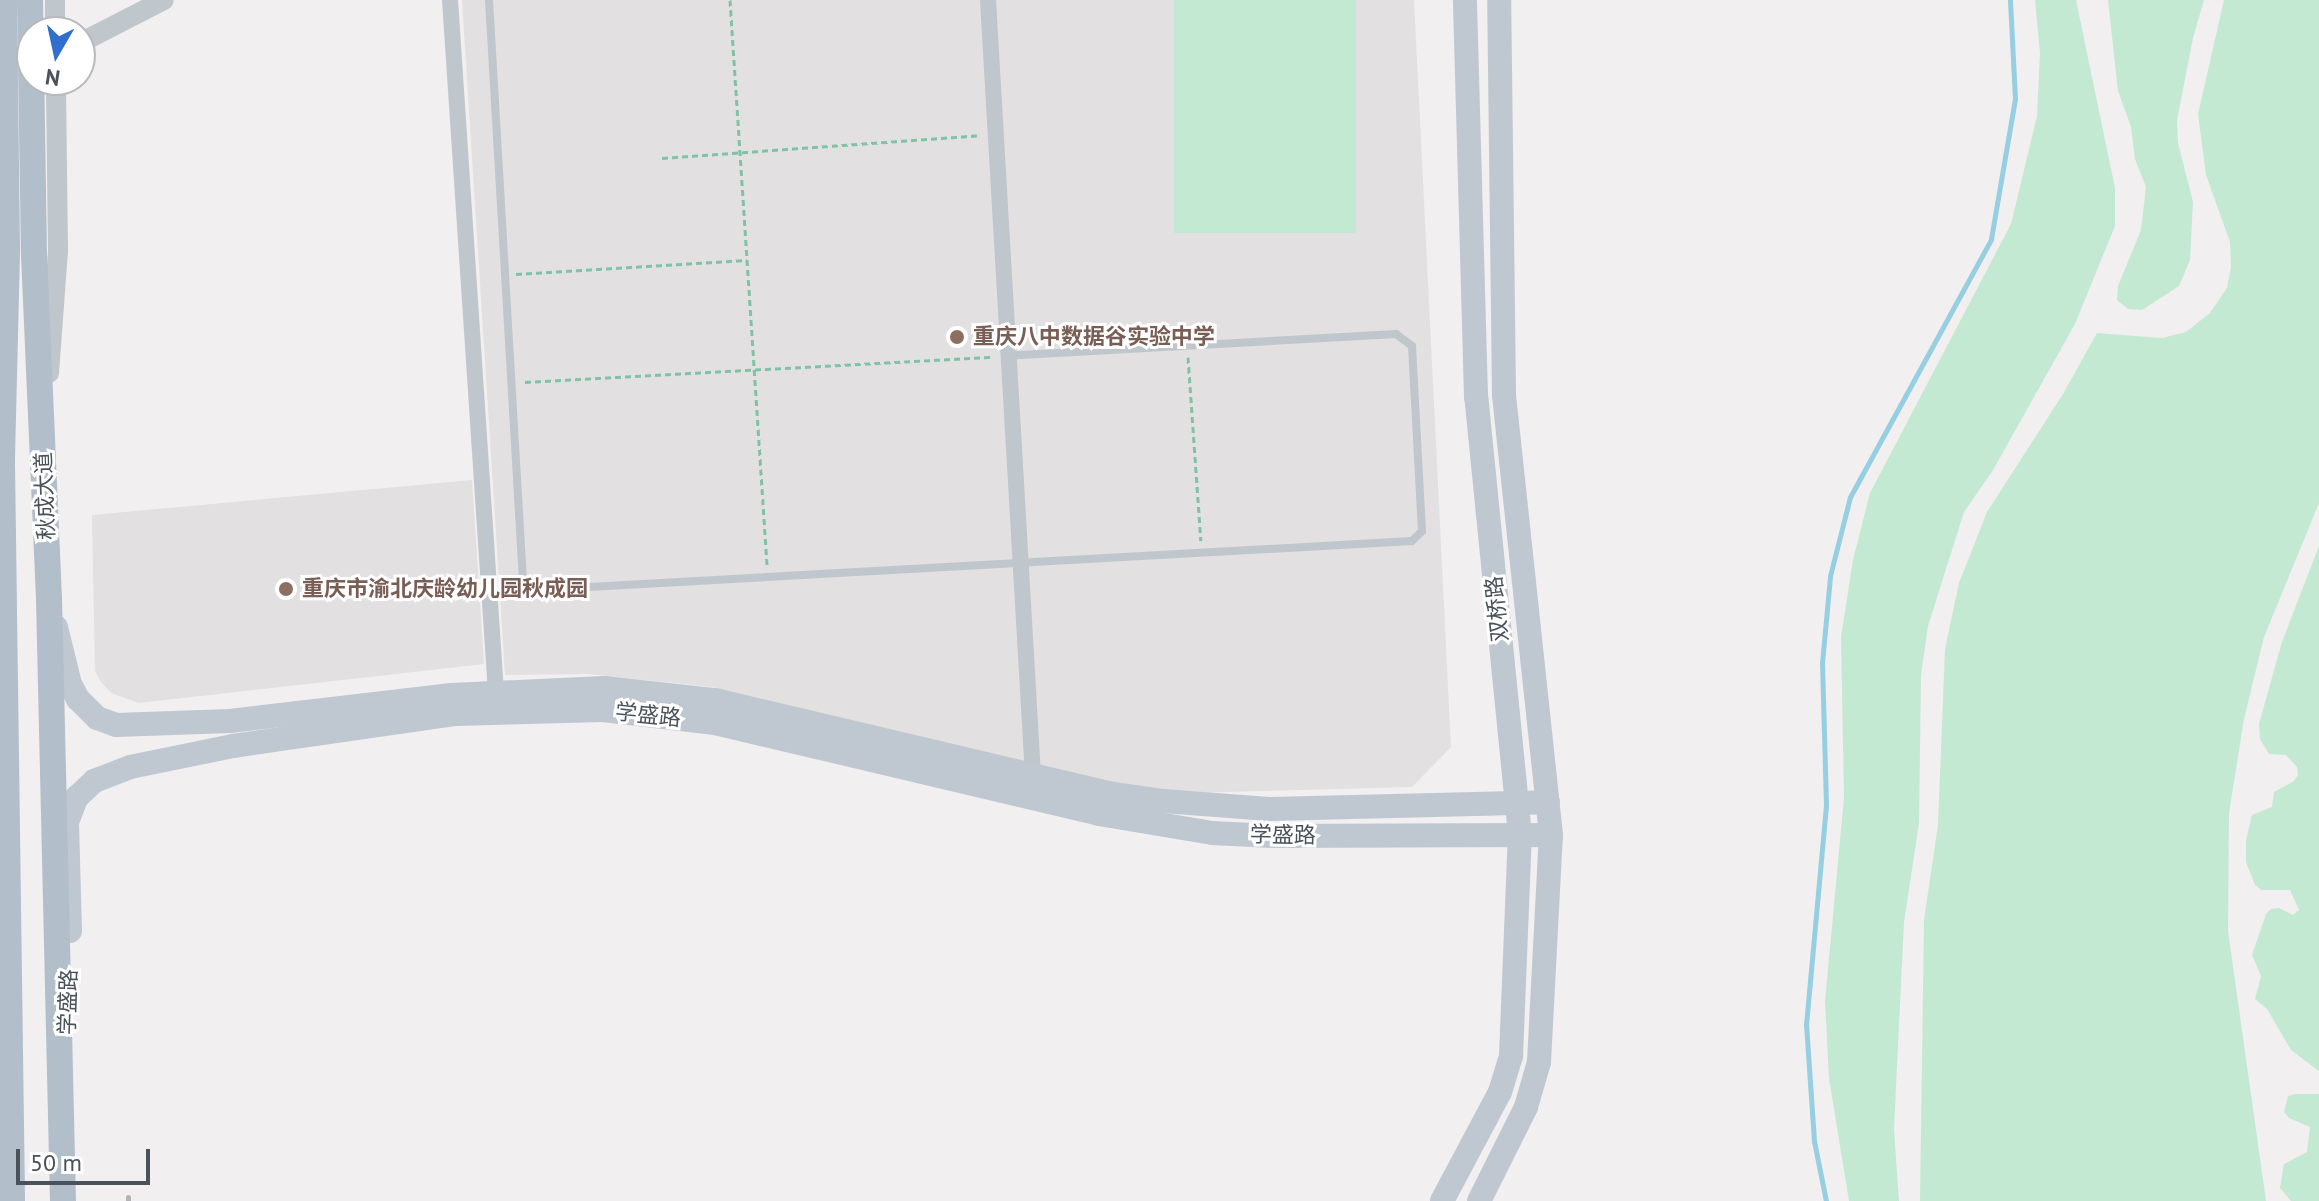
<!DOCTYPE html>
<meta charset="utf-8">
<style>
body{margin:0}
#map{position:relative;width:2319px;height:1201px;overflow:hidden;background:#f1efef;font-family:"PT Sans","Noto Sans SC",sans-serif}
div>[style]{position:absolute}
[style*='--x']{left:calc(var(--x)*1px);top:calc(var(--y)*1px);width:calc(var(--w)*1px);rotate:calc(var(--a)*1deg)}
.education>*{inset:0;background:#e2e0e0}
.green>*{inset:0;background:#c3e9d3;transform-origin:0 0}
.stream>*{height:5px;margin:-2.5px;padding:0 2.5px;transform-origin:2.5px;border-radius:2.5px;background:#96cfe1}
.path>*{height:3px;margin-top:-1.5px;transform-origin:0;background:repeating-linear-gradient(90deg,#7fc3a4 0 6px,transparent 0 10px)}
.service>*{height:8px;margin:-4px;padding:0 4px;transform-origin:4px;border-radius:4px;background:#bfc6cc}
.minor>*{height:16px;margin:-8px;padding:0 8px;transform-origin:8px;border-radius:8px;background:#bfc6cc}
.tertiary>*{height:20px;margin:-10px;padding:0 10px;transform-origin:10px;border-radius:10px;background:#bfc6cc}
.secondary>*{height:24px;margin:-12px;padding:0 12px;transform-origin:12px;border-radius:12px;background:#bfc7d0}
.primary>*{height:26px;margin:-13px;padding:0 13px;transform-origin:13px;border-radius:13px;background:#b2beca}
.rail>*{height:5px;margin:-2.5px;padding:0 2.5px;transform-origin:2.5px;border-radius:2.5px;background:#b2b4b8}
.dots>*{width:22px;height:22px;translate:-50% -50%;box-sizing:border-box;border:4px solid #fff;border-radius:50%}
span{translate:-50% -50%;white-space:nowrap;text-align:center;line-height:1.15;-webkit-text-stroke:6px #fff;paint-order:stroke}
.education-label{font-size:22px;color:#785e54;font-weight:700}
.left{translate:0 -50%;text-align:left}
.street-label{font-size:22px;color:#49525a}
.north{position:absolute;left:16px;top:16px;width:80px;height:80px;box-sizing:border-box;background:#fff;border:2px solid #b6babd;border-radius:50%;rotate:189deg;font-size:22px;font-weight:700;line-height:32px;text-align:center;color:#49525a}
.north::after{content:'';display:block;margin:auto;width:28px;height:36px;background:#306fcb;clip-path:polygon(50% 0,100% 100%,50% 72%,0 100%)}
.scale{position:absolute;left:16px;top:1149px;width:134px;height:36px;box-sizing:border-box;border:4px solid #49525a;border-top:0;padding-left:10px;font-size:24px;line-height:28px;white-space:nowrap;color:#49525a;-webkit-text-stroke:6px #fff;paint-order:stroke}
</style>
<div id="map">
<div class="education">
<div style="clip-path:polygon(462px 0,1414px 0,1451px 747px,1412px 787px,1183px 793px,1112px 782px,712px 687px,588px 674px,505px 675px)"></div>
<div style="clip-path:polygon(472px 480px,484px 664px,139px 703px,111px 693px,101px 682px,95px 671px,92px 515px)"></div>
</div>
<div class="green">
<div style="left:1174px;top:0;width:182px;height:233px"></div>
<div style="clip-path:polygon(2035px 0,2076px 0,2115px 188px,2115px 226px,2075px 324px,1993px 470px,1964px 512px,1928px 626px,1921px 675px,1919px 823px,1904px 922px,1894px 1129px,1899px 1201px,1849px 1201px,1829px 1078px,1825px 1001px,1844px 798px,1841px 637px,1853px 560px,1870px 493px,2011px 224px,2037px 116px,2040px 53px)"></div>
<div style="clip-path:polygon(2108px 0,2204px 0,2193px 38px,2177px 120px,2178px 143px,2193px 202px,2190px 260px,2179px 286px,2142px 310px,2128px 309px,2117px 300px,2118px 286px,2141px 230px,2146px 187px,2135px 159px,2131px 127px,2118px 91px)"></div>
<div style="clip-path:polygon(2224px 0,2319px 0,2319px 503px,2264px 637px,2244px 719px,2229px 813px,2228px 931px,2266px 1201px,1920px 1201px,1924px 920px,1938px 825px,1945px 649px,1959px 583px,1987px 512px,2063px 394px,2097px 333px,2162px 338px,2186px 332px,2210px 313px,2227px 288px,2231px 267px,2230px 242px,2206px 175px,2198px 114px)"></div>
<div style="clip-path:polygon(2319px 546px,2319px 1071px,2291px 1050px,2267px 1009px,2255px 999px,2261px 976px,2252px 955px,2266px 914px,2271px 909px,2279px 908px,2293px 915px,2299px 910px,2290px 890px,2261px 890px,2255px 885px,2246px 862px,2246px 840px,2252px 815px,2272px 807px,2274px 792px,2294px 781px,2298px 775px,2297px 767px,2286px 755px,2269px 754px,2260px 739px,2259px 724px,2282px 642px)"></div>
<div style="clip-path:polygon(2295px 1094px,2319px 1094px,2319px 1201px,2291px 1201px,2280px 1188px,2284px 1164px,2307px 1152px,2310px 1127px,2289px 1118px,2284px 1112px,2288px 1096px)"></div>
</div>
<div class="stream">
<div style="--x:1826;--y:1201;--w:61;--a:-101.3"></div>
<div style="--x:1814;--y:1141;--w:116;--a:-93.9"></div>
<div style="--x:1806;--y:1025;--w:221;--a:-84.8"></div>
<div style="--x:1826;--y:805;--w:142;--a:-91.6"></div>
<div style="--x:1822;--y:663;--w:87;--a:-84.7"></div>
<div style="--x:1830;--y:576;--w:81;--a:-75.8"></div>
<div style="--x:1850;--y:497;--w:294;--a:-61.3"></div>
<div style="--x:1991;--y:239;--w:142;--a:-80.3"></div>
<div style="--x:2015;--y:99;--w:99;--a:-92.9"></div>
</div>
<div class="path">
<div style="--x:730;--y:0;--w:566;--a:86.25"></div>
<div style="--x:662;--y:158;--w:319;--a:-4.1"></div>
<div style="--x:516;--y:274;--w:231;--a:-3.5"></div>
<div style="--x:1188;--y:357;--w:184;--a:86"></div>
<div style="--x:525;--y:382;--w:469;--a:-3.1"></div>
</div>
<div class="service">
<div style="--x:489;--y:0;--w:581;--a:86.65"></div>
<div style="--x:523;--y:580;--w:16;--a:40"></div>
<div style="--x:535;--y:590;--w:878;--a:-3.2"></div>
<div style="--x:1412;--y:541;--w:14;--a:-45"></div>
<div style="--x:1422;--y:531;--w:185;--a:-93.1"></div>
<div style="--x:1412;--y:346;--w:20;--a:-143"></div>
<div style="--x:1396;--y:334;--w:389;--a:176.8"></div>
</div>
<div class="minor">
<div style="--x:450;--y:0;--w:694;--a:86.2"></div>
<div style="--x:988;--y:0;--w:776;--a:86.68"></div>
</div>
<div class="tertiary">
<div style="--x:55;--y:0;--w:32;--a:90"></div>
<div style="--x:80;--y:43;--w:94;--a:-27.1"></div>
<div style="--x:49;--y:373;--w:122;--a:-85.8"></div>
<div style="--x:58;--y:251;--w:171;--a:-90.7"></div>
</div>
<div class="secondary">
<div style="--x:56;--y:627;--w:59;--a:76.2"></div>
<div style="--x:70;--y:684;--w:17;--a:62"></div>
<div style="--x:78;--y:699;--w:27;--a:45"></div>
<div style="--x:97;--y:718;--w:20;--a:20"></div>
<div style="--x:116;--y:725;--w:114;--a:-2"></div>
<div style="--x:230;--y:721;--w:223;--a:-6.7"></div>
<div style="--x:451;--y:695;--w:153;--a:-2.6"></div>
<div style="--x:604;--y:688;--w:112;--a:6.2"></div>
<div style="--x:715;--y:700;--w:404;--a:13.3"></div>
<div style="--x:1108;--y:793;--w:56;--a:8.3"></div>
<div style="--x:1163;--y:801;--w:106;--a:4.3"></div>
<div style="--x:1269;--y:809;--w:279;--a:-1.4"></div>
<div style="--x:70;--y:931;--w:109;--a:-91.6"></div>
<div style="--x:67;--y:822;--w:26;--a:-69"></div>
<div style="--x:76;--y:798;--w:25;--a:-43"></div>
<div style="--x:94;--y:781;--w:39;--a:-21"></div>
<div style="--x:130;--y:767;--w:105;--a:-11.5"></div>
<div style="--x:233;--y:746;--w:225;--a:-8.2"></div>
<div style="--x:456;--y:714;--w:147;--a:-1.6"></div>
<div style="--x:603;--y:710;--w:113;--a:6.6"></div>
<div style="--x:715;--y:723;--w:395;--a:13.3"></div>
<div style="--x:1099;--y:814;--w:115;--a:9.5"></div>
<div style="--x:1212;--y:833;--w:62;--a:2.8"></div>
<div style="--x:1274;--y:836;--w:277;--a:-0.2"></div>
<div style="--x:1442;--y:1201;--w:123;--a:-62"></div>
<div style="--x:1500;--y:1092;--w:38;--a:-73"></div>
<div style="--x:1511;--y:1056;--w:221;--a:-87.7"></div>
<div style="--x:1520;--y:835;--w:440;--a:-95.7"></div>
<div style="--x:1476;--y:397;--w:397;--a:-91.6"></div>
<div style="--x:1479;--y:1201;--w:105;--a:-63.4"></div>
<div style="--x:1526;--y:1107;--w:47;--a:-73.9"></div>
<div style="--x:1539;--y:1062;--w:227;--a:-87"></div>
<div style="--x:1551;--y:835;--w:443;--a:-96.1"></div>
<div style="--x:1504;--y:394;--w:394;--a:-90.7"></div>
</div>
<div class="primary">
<div style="--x:4;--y:0;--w:253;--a:89.3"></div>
<div style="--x:7;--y:253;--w:211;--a:91.4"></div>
<div style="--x:2;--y:464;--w:737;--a:89.22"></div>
<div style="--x:30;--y:0;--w:255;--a:89.1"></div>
<div style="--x:34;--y:255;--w:344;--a:87.5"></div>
<div style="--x:49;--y:599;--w:602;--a:88.67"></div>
</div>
<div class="rail">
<div style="--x:128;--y:1197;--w:4;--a:90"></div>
</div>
<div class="dots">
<div style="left:957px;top:337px;background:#8d6e63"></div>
<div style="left:286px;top:589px;background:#8d6e63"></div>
</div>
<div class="education-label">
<span class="left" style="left:973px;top:337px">重庆八中数据谷实验中学</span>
<span class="left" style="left:302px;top:589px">重庆市渝北庆龄幼儿园秋成园</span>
</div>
<div class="street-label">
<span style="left:45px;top:496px;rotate:-92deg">秋成大道</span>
<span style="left:1497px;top:609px;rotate:-96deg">双桥路</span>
<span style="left:648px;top:715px;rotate:6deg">学盛路</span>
<span style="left:1283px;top:835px;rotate:1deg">学盛路</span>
<span style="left:68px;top:1002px;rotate:-88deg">学盛路</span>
</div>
<div class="north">N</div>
<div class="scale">50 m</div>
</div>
